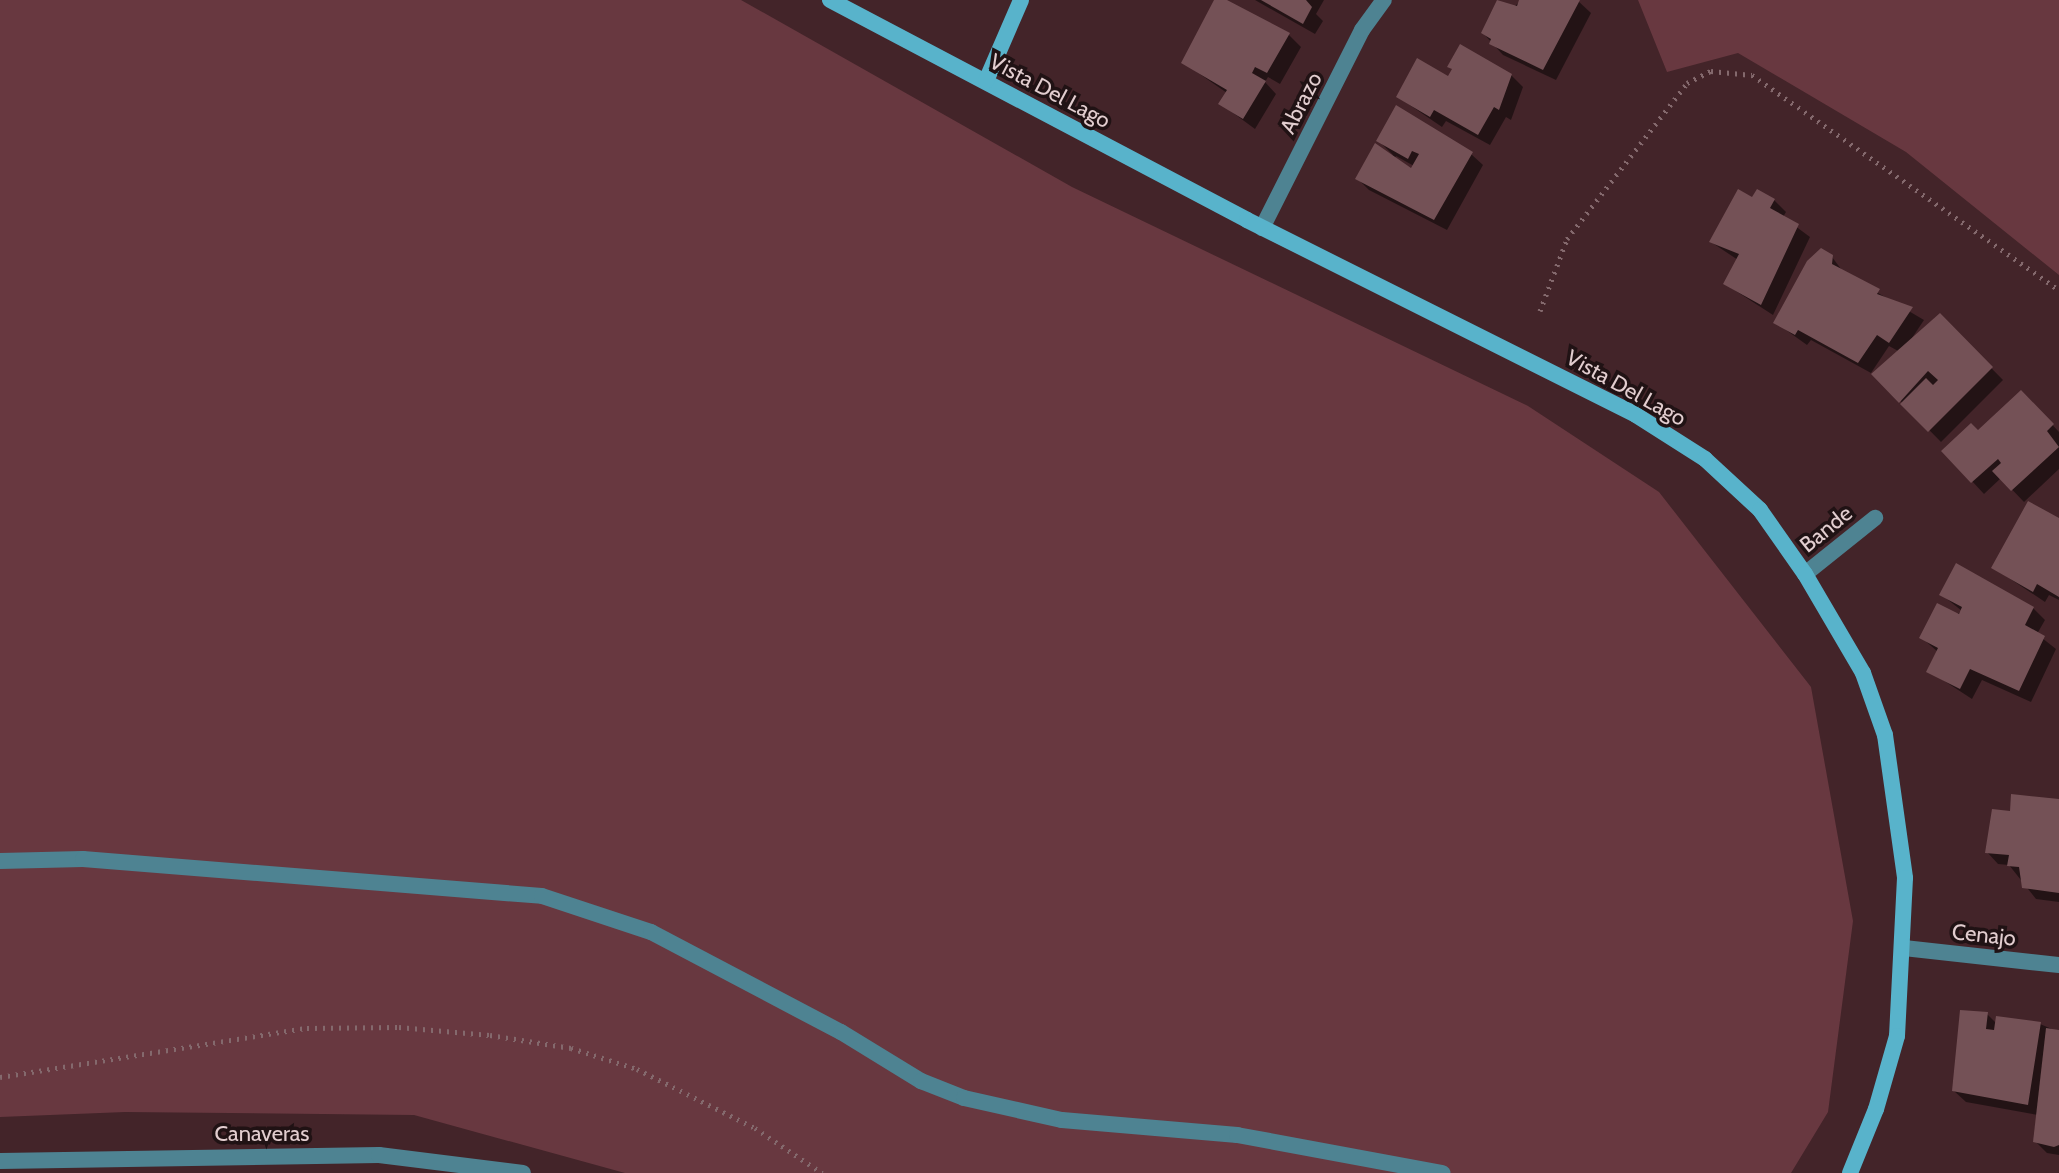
<!DOCTYPE html>
<style>
body{margin:0}
#map{position:relative;width:2059px;height:1173px;overflow:hidden;background:#432429;font-family:Cabin,sans-serif}
div>[style]{position:absolute}
[style*='--x']{left:calc(var(--x)*1px);top:calc(var(--y)*1px);width:calc(var(--w)*1px);rotate:calc(var(--a)*1deg)}
.green>*{inset:0;background:#683840}
.shadow>*{inset:0;background:#0007}
.building>*{inset:0;background:#745156}
.path>*{height:5px;margin-top:-2.5px;transform-origin:0;background:repeating-linear-gradient(90deg,#84696d 0 2px,transparent 0 8px)}
.street>*{height:16px;margin:-8px;padding:0 8px;transform-origin:8px;border-radius:8px;background:#4e8392}
.secondary>*{height:16px;margin:-8px;padding:0 8px;transform-origin:8px;border-radius:8px;background:#58b3cb}
span{translate:-50% -50%;white-space:nowrap;text-align:center;line-height:1.15;-webkit-text-stroke:7px #201214;paint-order:stroke}
.street-label{font-size:22px;color:#e2cdcf}
</style>
<div id="map">
<div class="green">
<div style="clip-path:polygon(0 0,741px 0,1072px 187px,1528px 406px,1659px 492px,1811px 687px,1853px 921px,1828px 1112px,1791px 1173px,625px 1173px,414px 1115px,125px 1112px,0 1117px)"></div>
<div style="clip-path:polygon(1638px 0,2059px 0,2059px 275px,1906px 152px,1738px 53px,1667px 72px)"></div>
</div>
<div class="shadow">
<div style="clip-path:polygon(1216px 0,1289px 35px,1301px 47px,1280px 84px,1268px 77px,1265px 82px,1276px 94px,1255px 129px,1221px 104px,1227px 93px,1184px 63px)"></div>
<div style="clip-path:polygon(1255px 0,1324px 0,1316px 14px,1323px 21px,1315px 34px)"></div>
<div style="clip-path:polygon(1522px 0,1577px 0,1591px 13px,1556px 80px,1503px 55px,1483px 33px)"></div>
<div style="clip-path:polygon(1511px 75px,1523px 87px,1511px 120px,1506px 117px,1490px 145px,1446px 121px,1442px 127px,1398px 97px,1449px 78px)"></div>
<div style="clip-path:polygon(evenodd,1379px 141px,1471px 154px,1483px 165px,1447px 230px,1369px 190px,1357px 178px,1393px 155px,1379px 141px,1396px 156px,1414px 166px,1412px 170px,1394px 159px,1396px 156px)"></div>
<div style="clip-path:polygon(1753px 200px,1774px 200px,1786px 212px,1783px 217px,1810px 237px,1773px 315px,1725px 284px,1738px 260px,1711px 242px)"></div>
<div style="clip-path:polygon(1832px 257px,1844px 273px,1924px 320px,1910px 341px,1940px 316px,2003px 380px,1941px 442px,1874px 374px,1900px 352px,1889px 346px,1871px 373px,1811px 340px,1807px 345px,1775px 322px)"></div>
<div style="clip-path:polygon(2033px 404px,2059px 432px,2059px 469px,2024px 502px,2001px 478px,1984px 494px,1944px 451px)"></div>
<div style="clip-path:polygon(2059px 520px,2059px 600px,2049px 595px,2045px 602px,1994px 568px)"></div>
<div style="clip-path:polygon(1942px 595px,2033px 608px,2045px 620px,2037px 634px,2056px 649px,2031px 702px,1982px 680px,1972px 699px,1929px 671px,1938px 652px,1922px 638px,1962px 611px)"></div>
<div style="clip-path:polygon(2059px 801px,2059px 902px,2036px 899px,2009px 865px,1998px 864px,1987px 852px,2011px 813px)"></div>
<div style="clip-path:polygon(1987px 1014px,1997px 1024px,2040px 1024px,2059px 1032px,2059px 1155px,2047px 1153px,2035px 1141px,2038px 1115px,1966px 1102px,1954px 1091px)"></div>
</div>
<div class="building">
<div style="clip-path:polygon(1214px 0,1227px 0,1290px 33px,1267px 73px,1255px 67px,1252px 73px,1266px 81px,1243px 119px,1218px 104px,1227px 90px,1181px 63px)"></div>
<div style="clip-path:polygon(1261px 0,1306px 0,1312px 7px,1303px 24px)"></div>
<div style="clip-path:polygon(1497px 0,1517px 6px,1519px 0,1580px 0,1543px 70px,1489px 44px,1491px 39px,1481px 33px)"></div>
<div style="clip-path:polygon(1460px 44px,1512px 74px,1499px 110px,1494px 107px,1478px 135px,1434px 110px,1430px 117px,1396px 97px,1417px 58px,1448px 76px,1452px 69px,1447px 67px)"></div>
<div style="clip-path:polygon(1396px 105px,1473px 152px,1434px 220px,1355px 179px,1375px 143px,1411px 168px,1419px 154px,1412px 151px,1408px 159px,1376px 141px)"></div>
<div style="clip-path:polygon(1738px 189px,1752px 197px,1757px 189px,1775px 199px,1770px 208px,1799px 224px,1761px 305px,1723px 284px,1739px 254px,1709px 242px)"></div>
<div style="clip-path:polygon(1821px 248px,1833px 255px,1832px 264px,1880px 289px,1877px 294px,1913px 307px,1889px 343px,1877px 335px,1858px 363px,1798px 330px,1795px 335px,1773px 323px,1807px 261px)"></div>
<div style="clip-path:polygon(1940px 313px,1993px 367px,1928px 432px,1900px 404px,1926px 378px,1933px 385px,1938px 380px,1928px 371px,1899px 403px,1871px 374px)"></div>
<div style="clip-path:polygon(2021px 390px,2054px 424px,2047px 431px,2059px 447px,2011px 491px,1992px 471px,2001px 463px,1998px 459px,1971px 483px,1941px 451px,1971px 423px,1978px 430px)"></div>
<div style="clip-path:polygon(2028px 501px,2059px 518px,2059px 597px,2037px 584px,2033px 592px,1991px 568px)"></div>
<div style="clip-path:polygon(1956px 563px,2034px 607px,2025px 625px,2045px 636px,2019px 691px,1970px 669px,1960px 689px,1926px 672px,1938px 648px,1919px 638px,1937px 603px,1959px 614px,1962px 607px,1939px 595px)"></div>
<div style="clip-path:polygon(2011px 794px,2059px 799px,2059px 893px,2022px 888px,2019px 867px,2007px 866px,2009px 855px,1985px 853px,1992px 809px,2010px 811px)"></div>
<div style="clip-path:polygon(1960px 1010px,1988px 1012px,1986px 1029px,1994px 1030px,1996px 1016px,2041px 1022px,2028px 1105px,1952px 1091px)"></div>
<div style="clip-path:polygon(2046px 1028px,2059px 1030px,2059px 1145px,2054px 1147px,2033px 1142px)"></div>
</div>
<div class="path">
<div style="--x:1540;--y:311;--w:77;--a:-69.4"></div>
<div style="--x:1567;--y:239;--w:197;--a:-52.4"></div>
<div style="--x:1687;--y:83;--w:27;--a:-27"></div>
<div style="--x:1711;--y:71;--w:41;--a:5.6"></div>
<div style="--x:1752;--y:75;--w:375;--a:35"></div>
<div style="--x:0;--y:1077;--w:311;--a:-9.1"></div>
<div style="--x:307;--y:1028;--w:92;--a:-0.6"></div>
<div style="--x:399;--y:1027;--w:91;--a:5"></div>
<div style="--x:490;--y:1035;--w:82;--a:9.1"></div>
<div style="--x:571;--y:1048;--w:69;--a:17.7"></div>
<div style="--x:637;--y:1069;--w:132;--a:26.6"></div>
<div style="--x:755;--y:1128;--w:81;--a:33.9"></div>
</div>
<div class="street">
<div style="--x:1262;--y:228;--w:222;--a:-63.2"></div>
<div style="--x:1362;--y:30;--w:37;--a:-54"></div>
<div style="--x:1805;--y:574;--w:90;--a:-38.7"></div>
<div style="--x:0;--y:861;--w:83;--a:-1.4"></div>
<div style="--x:83;--y:859;--w:460;--a:4.6"></div>
<div style="--x:542;--y:896;--w:115;--a:18.3"></div>
<div style="--x:651;--y:932;--w:215;--a:27.8"></div>
<div style="--x:841;--y:1032;--w:94;--a:31.5"></div>
<div style="--x:921;--y:1081;--w:46;--a:21.6"></div>
<div style="--x:964;--y:1098;--w:100;--a:12.7"></div>
<div style="--x:1062;--y:1120;--w:176;--a:4.9"></div>
<div style="--x:1237;--y:1135;--w:209;--a:10.5"></div>
<div style="--x:1904;--y:948;--w:156;--a:6.3"></div>
<div style="--x:0;--y:1161;--w:379;--a:-0.9"></div>
<div style="--x:379;--y:1155;--w:145;--a:7.1"></div>
</div>
<div class="secondary">
<div style="--x:830;--y:0;--w:471;--a:27.8"></div>
<div style="--x:1247;--y:220;--w:435;--a:26.6"></div>
<div style="--x:1636;--y:415;--w:82;--a:32.5"></div>
<div style="--x:1705;--y:459;--w:75;--a:42.8"></div>
<div style="--x:1760;--y:510;--w:78;--a:54.9"></div>
<div style="--x:1805;--y:574;--w:115;--a:59.6"></div>
<div style="--x:1863;--y:673;--w:66;--a:70.5"></div>
<div style="--x:1885;--y:735;--w:144;--a:82"></div>
<div style="--x:1905;--y:878;--w:158;--a:92.9"></div>
<div style="--x:1897;--y:1036;--w:76;--a:106"></div>
<div style="--x:1876;--y:1109;--w:69;--a:112.1"></div>
<div style="--x:986;--y:81;--w:88;--a:-66.6"></div>
</div>
<div class="street-label">
<span style="left:1050px;top:91px;rotate:28deg">Vista Del Lago</span>
<span style="left:1301px;top:103px;rotate:-63deg">Abrazo</span>
<span style="left:1626px;top:388px;rotate:29deg">Vista Del Lago</span>
<span style="left:1826px;top:529px;rotate:-39deg">Bande</span>
<span style="left:1984px;top:935px;rotate:6deg">Cenajo</span>
<span style="left:262px;top:1134px">Canaveras</span>
</div>
</div>
